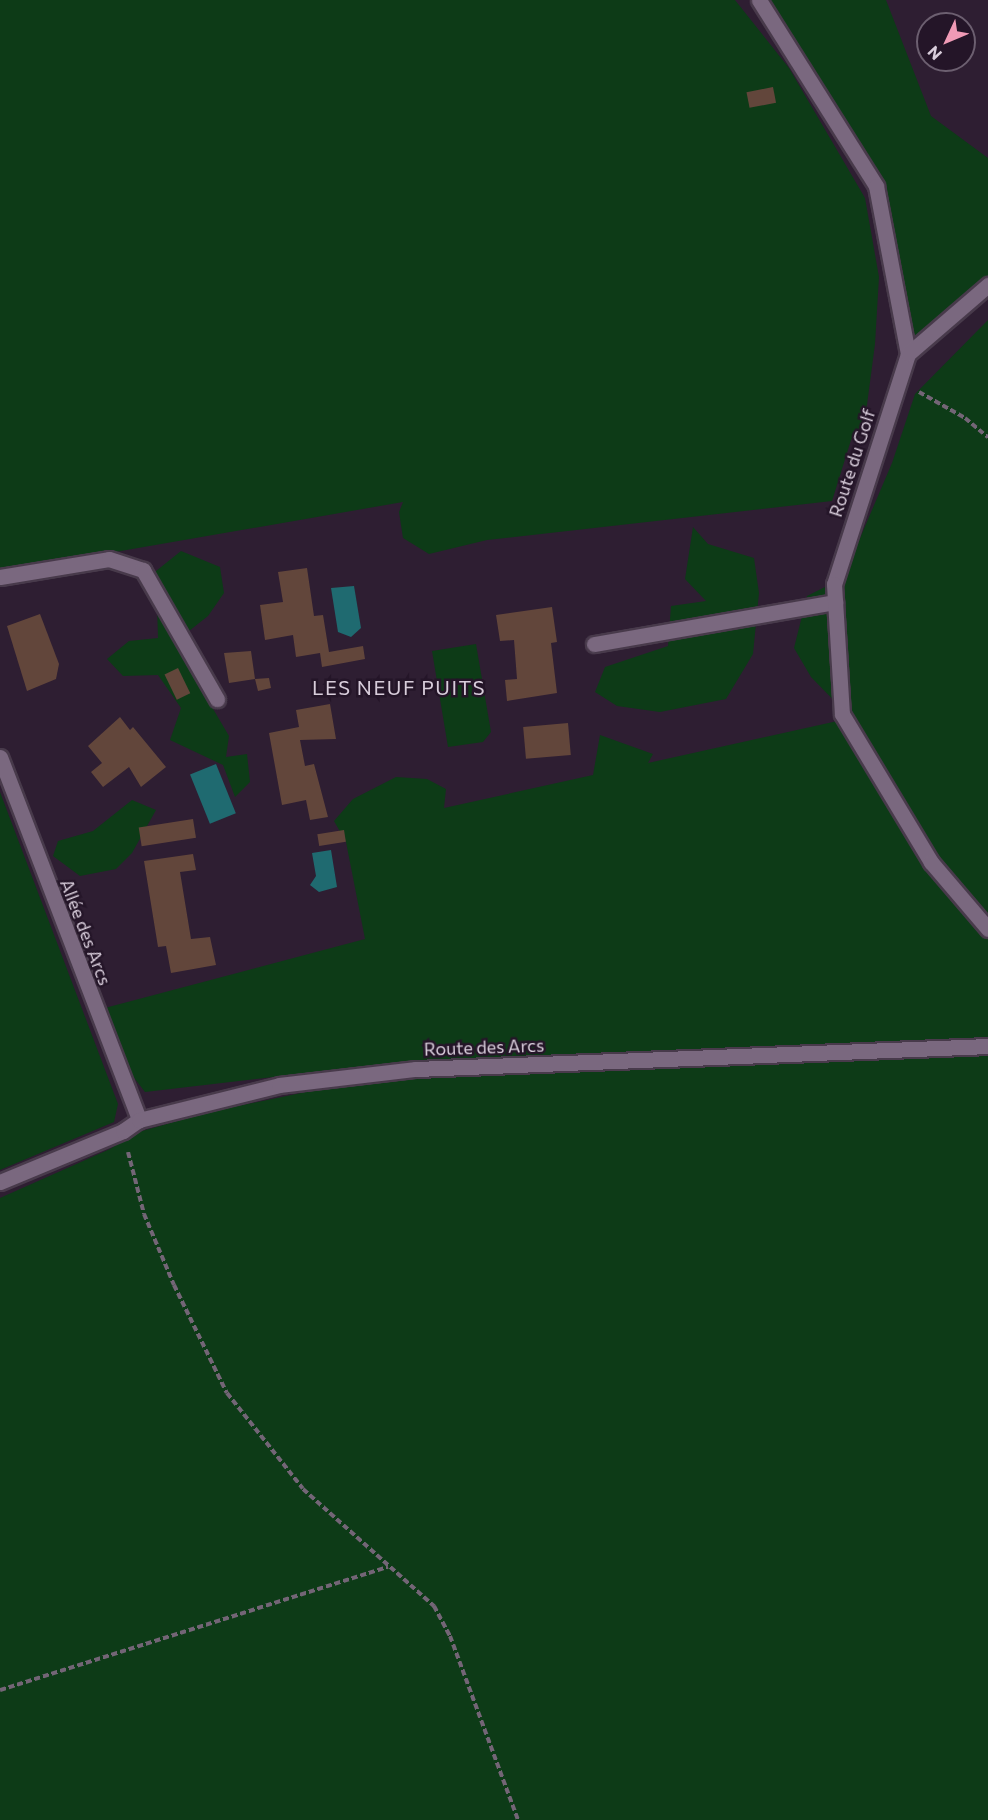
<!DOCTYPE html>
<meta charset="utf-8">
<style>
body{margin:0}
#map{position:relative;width:988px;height:1820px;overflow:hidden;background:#2e1e32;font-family:Commissioner,sans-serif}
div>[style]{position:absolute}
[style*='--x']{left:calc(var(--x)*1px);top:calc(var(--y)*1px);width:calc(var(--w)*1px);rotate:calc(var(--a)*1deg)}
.green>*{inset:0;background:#0d3b17}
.water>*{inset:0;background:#1f6a70;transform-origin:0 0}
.building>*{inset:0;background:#62463b;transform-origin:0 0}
.path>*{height:4px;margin-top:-2px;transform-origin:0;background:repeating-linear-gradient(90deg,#736576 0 6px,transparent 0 9px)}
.roads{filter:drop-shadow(2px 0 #483a4b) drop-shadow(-2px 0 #483a4b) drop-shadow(0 2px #483a4b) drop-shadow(0 -2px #483a4b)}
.service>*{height:15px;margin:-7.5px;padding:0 7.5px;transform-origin:7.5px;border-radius:7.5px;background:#7a687f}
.minor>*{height:15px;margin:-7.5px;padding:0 7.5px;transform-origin:7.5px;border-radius:7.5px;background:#7a687f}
span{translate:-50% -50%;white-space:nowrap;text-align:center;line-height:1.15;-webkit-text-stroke:5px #241528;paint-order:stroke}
.street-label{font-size:18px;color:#d8cddb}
.neighbourhood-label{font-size:20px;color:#d8cddb;letter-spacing:1.5px}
.north{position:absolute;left:916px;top:12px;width:60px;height:60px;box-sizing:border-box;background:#241528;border:2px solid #6c5f70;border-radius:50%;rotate:226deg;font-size:16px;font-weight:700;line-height:24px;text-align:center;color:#d8cddb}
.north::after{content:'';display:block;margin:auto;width:21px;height:27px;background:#f09ab6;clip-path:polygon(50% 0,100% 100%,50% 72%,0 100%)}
</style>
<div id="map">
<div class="green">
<div style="clip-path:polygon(0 0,735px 0,789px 68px,865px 198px,879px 277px,875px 344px,865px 420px,851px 440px,832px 501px,487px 540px,429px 554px,403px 538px,399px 512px,403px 502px,0 572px)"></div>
<div style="clip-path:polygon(759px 0,886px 0,931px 116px,988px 158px,988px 285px,908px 354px,876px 186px)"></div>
<div style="clip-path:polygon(988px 320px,988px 1820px,0 1820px,0 1198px,110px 1149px,135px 1133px,209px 1112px,335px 1086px,430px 1073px,865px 1060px,857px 1054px,394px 1063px,145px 1092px,128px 1070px,101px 1009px,365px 939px,346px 842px,334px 821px,353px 799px,396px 777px,427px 779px,446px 789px,444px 808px,593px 775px,600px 735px,653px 754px,648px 763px,851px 718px,811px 677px,794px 648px,807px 596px,843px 578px,892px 463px,915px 394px)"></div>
<div style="clip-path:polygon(693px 527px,708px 544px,754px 558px,759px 593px,753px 654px,726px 699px,660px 712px,617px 706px,595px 692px,605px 667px,668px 646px,671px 606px,706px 601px,685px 579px)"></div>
<div style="clip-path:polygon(181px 551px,220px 567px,224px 593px,208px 616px,189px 631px,189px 668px,229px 736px,226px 757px,247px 754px,250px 782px,235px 797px,223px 765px,170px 740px,181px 708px,158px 675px,123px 676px,107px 659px,129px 641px,158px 638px,156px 571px)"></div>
<div style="clip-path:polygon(476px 644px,491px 732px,483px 742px,448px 747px,432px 651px)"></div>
<div style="clip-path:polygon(0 792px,118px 1104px,114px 1122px,0 1170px)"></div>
<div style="clip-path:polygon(132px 800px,156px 810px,132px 853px,116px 869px,80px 876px,53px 856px,58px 841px,93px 831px)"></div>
</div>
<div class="water">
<div style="clip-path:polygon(354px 586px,361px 628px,351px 637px,338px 632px,331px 588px)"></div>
<div style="left:216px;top:764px;width:53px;height:28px;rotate:68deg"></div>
<div style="clip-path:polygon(331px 850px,337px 887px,319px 892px,310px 885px,316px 876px,312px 853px)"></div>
</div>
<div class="building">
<div style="left:773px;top:87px;width:16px;height:27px;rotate:79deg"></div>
<div style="clip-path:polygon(307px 568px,314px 616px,323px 615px,329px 652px,363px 646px,365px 659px,322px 667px,320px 653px,296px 657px,293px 635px,265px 640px,260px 605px,283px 602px,278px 572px)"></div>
<div style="clip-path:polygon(552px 607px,557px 642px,551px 643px,557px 693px,507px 701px,505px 680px,517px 679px,514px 640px,500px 641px,496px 615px)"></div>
<div style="clip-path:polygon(40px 614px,59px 664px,56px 679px,27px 691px,7px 626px)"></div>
<div style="clip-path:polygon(251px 651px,255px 679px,269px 678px,271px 688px,258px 691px,255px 679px,229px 683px,224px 653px)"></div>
<div style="left:178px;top:668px;width:28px;height:15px;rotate:64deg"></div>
<div style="clip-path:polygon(330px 704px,336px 739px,300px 740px,305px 766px,314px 764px,328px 817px,310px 820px,306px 800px,282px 805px,269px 733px,299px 727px,296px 710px)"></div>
<div style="clip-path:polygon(120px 717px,130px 730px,133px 727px,166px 767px,141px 787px,129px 767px,103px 787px,91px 772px,102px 763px,88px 746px)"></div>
<div style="left:568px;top:723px;width:32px;height:45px;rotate:85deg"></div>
<div style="left:193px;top:819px;width:19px;height:55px;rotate:81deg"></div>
<div style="left:344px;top:830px;width:12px;height:27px;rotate:81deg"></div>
<div style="clip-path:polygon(193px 854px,196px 870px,180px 872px,191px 939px,210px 937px,216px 965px,171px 973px,166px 946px,158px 947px,144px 861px)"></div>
</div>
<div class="path">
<div style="--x:919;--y:392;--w:53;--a:29.5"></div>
<div style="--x:965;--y:418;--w:30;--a:40"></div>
<div style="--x:128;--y:1152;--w:64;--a:75.5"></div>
<div style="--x:144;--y:1214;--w:77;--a:67.1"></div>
<div style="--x:174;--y:1285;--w:120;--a:63.9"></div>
<div style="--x:227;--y:1393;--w:122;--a:51.6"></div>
<div style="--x:303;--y:1489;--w:176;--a:41.8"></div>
<div style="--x:434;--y:1606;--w:34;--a:62"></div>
<div style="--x:450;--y:1636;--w:196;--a:69.7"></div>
<div style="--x:0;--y:1690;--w:407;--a:-17.6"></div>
</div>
<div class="roads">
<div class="service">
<div style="--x:594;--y:644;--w:245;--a:-9.9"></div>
</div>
<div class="minor">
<div style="--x:759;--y:0;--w:220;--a:57.8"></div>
<div style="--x:876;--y:186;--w:171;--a:79.2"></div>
<div style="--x:908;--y:354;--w:242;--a:107.8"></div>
<div style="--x:834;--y:584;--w:130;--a:86.5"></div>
<div style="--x:842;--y:714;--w:173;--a:59"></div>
<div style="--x:931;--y:862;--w:88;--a:49.6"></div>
<div style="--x:908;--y:354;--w:106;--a:-40.8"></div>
<div style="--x:0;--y:577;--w:110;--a:-9.4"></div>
<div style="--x:109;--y:559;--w:36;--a:18"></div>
<div style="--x:143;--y:570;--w:149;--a:60.2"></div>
<div style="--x:0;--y:757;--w:389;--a:69"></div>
<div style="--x:0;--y:1182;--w:133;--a:-22.5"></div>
<div style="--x:123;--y:1131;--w:19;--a:-35"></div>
<div style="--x:139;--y:1120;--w:144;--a:-14"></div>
<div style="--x:279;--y:1085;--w:138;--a:-6.7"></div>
<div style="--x:416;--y:1069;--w:572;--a:-2.3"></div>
</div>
</div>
<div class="street-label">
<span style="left:852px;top:463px;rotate:-72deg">Route du Golf</span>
<span style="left:86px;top:932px;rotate:69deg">Allée des Arcs</span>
<span style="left:484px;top:1047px;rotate:-2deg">Route des Arcs</span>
</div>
<div class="neighbourhood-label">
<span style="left:399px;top:687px">LES NEUF PUITS</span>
</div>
<div class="north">N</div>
</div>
